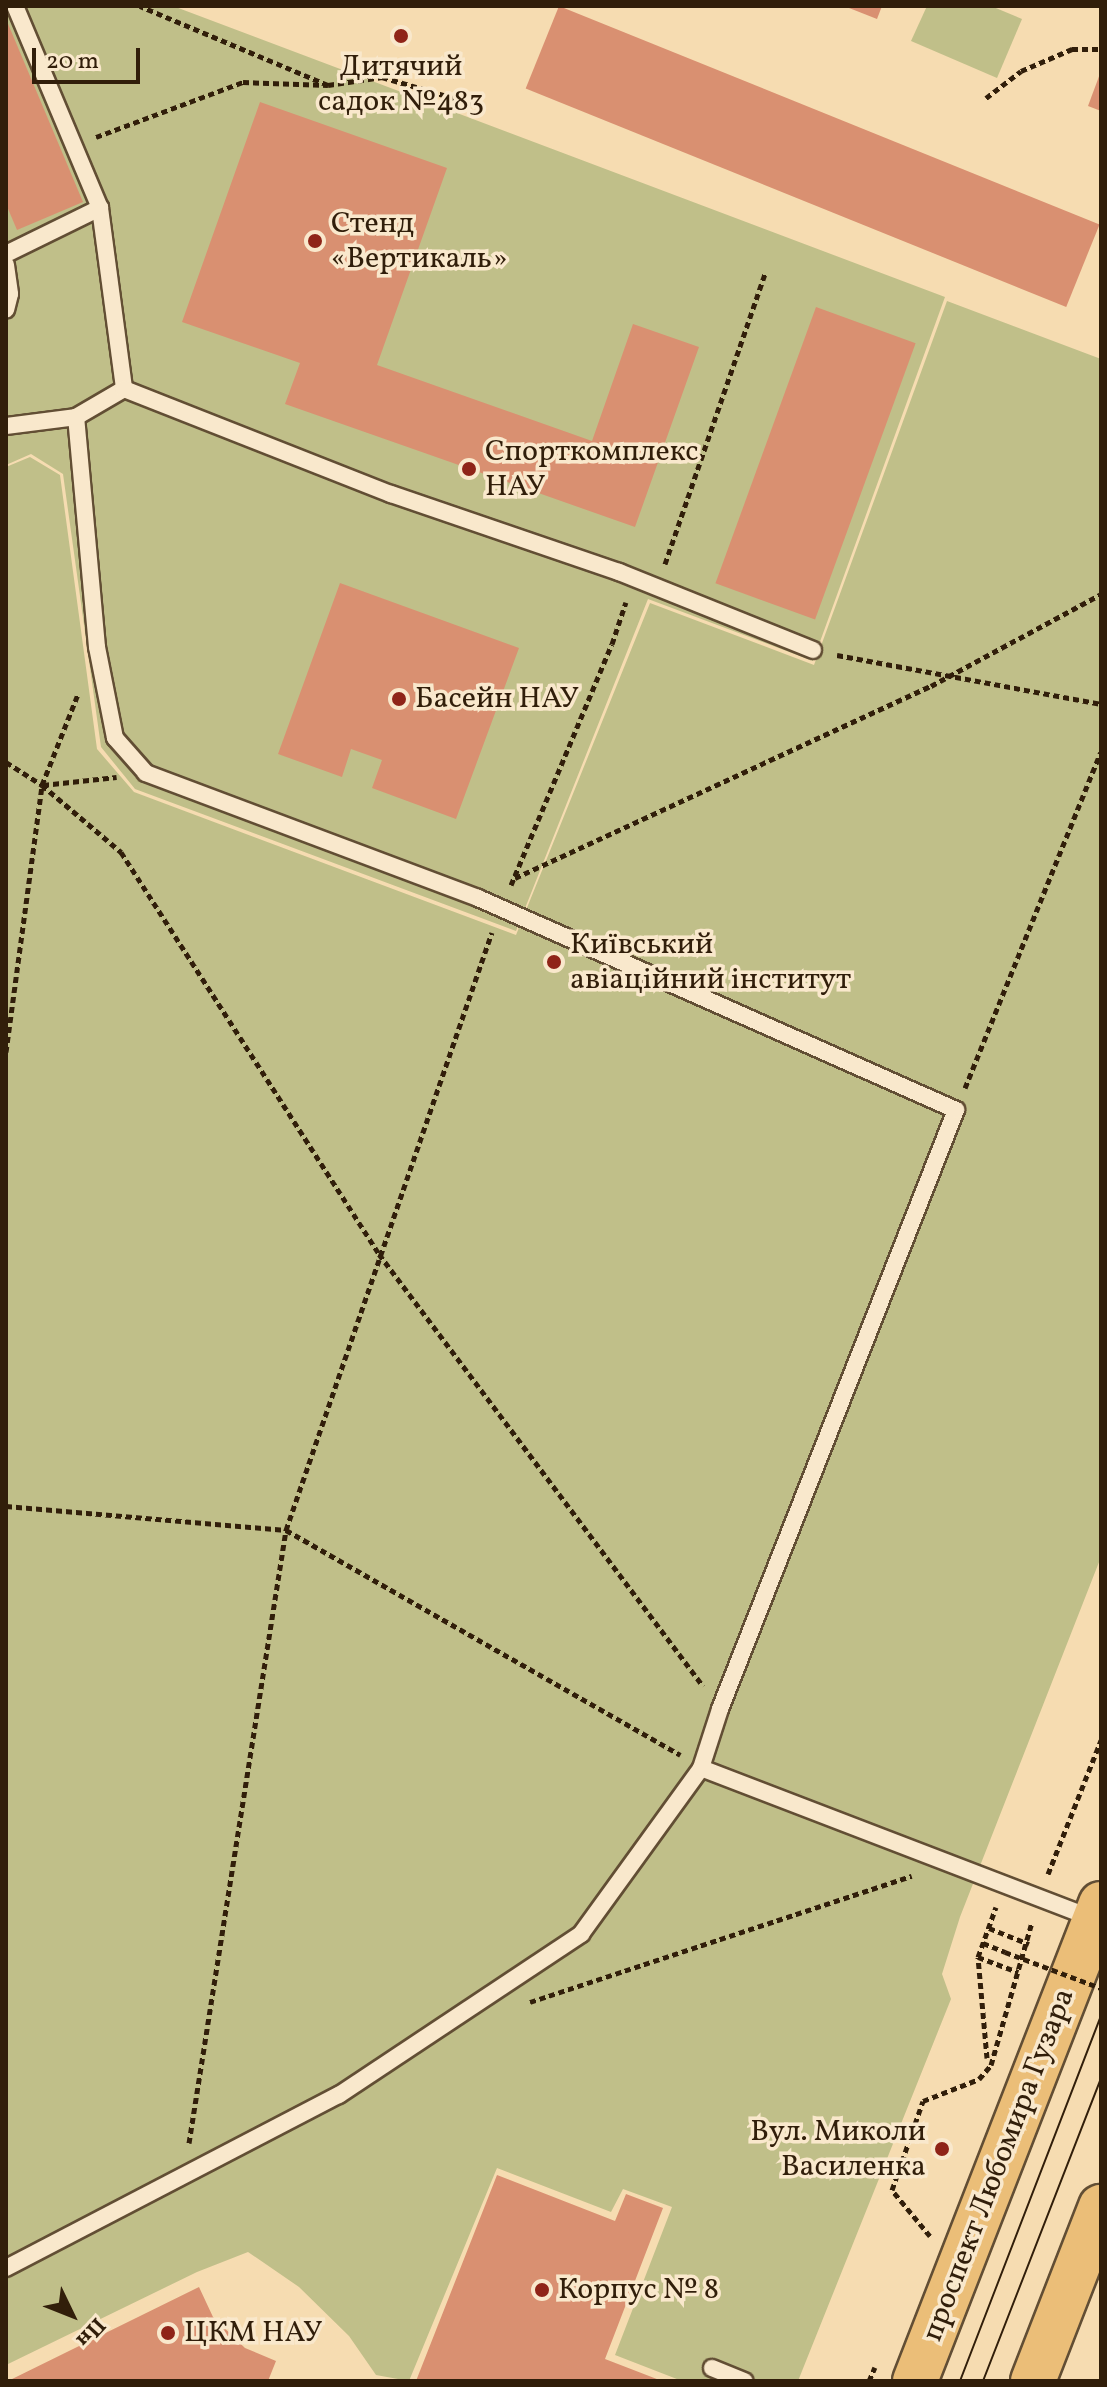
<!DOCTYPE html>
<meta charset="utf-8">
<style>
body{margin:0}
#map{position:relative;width:1107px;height:2387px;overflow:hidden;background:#f6dcb1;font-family:Vollkorn,serif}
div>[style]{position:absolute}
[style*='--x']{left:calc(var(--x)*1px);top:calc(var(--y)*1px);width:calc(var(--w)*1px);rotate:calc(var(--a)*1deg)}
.green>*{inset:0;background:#c0bf89}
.building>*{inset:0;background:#d99071;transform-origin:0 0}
.path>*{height:5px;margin-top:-2.5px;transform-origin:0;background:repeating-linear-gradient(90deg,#311e0a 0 6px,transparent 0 10px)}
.roads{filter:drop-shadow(2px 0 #624e34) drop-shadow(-2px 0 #624e34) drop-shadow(0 2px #624e34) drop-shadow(0 -2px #624e34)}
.service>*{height:16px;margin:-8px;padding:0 8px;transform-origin:8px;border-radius:8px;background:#f9e8cc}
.primary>*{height:44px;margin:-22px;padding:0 22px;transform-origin:22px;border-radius:22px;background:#ebbe78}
.tram>*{height:2px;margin:-1px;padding:0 1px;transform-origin:1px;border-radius:1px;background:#311e0a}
.path-bridge>*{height:5px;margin-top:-2.5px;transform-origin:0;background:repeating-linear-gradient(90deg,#311e0a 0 6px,transparent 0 10px)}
.dots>*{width:22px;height:22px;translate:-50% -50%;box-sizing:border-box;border:4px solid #f9e8cc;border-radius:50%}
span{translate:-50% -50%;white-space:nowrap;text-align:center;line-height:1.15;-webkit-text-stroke:7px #f9e8cc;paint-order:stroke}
.poi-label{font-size:30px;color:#311e0a}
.left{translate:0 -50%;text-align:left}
.right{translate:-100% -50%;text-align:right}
.street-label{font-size:30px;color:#311e0a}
.frame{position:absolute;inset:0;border:8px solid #311e0a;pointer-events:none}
.north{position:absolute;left:32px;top:2275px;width:80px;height:80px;-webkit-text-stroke:6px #f9e8cc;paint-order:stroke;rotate:133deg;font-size:22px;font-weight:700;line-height:32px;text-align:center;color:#311e0a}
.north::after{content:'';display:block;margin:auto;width:28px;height:36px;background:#311e0a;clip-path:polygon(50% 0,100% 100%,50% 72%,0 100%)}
.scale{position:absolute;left:32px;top:48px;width:108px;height:36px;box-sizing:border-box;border:4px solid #311e0a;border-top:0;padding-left:10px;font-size:24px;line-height:28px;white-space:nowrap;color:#311e0a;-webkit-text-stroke:6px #f9e8cc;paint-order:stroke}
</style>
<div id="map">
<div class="green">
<div style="clip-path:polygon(6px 6px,173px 6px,945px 297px,813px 661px,648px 599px,516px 931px,135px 789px,101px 747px,63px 474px,31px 454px,6px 465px)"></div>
<div style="clip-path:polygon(927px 6px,991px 6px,1022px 19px,997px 78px,911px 41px)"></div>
<div style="clip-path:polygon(947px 301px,1101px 359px,1101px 1557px,960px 1917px,942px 1974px,951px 1999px,798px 2381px,682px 2381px,615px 2355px,672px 2207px,623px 2189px,611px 2212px,497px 2168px,409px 2381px,376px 2375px,349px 2336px,299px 2287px,248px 2252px,197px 2272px,6px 2365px,6px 467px,30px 457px,60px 475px,97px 749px,134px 792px,516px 935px,650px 603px,814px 665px)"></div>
</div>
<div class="building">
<div style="left:559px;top:6px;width:583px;height:89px;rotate:22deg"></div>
<div style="clip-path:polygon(844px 6px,882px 6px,877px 19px)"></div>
<div style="clip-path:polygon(6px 19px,83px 202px,17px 230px,6px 204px)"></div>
<div style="clip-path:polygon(1101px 71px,1101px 111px,1088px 106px)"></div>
<div style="clip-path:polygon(260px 102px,447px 168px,377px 365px,592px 441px,633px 324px,699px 347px,635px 527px,285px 404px,300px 363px,182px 322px)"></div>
<div style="left:816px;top:307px;width:106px;height:294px;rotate:20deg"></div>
<div style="clip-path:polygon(340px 583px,519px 648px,456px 819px,372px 788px,382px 760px,351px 749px,342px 777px,278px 754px)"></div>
<div style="clip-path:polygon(497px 2175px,615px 2221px,626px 2194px,663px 2208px,605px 2359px,662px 2381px,416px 2381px)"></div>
<div style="clip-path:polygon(199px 2287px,213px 2317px,245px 2348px,276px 2361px,268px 2381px,8px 2381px)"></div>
</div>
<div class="path">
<div style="--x:328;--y:85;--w:55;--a:-8.4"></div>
<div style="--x:382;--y:77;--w:100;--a:16.3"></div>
<div style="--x:986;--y:98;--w:44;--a:-37.6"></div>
<div style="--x:1021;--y:71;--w:56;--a:-23.3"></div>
<div style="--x:1072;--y:49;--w:29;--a:0"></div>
<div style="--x:96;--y:137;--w:157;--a:-20.5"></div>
<div style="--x:243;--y:82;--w:85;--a:2"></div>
<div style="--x:328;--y:85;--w:204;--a:-157.2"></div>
<div style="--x:665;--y:564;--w:307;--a:-71"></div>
<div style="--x:837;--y:655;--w:269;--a:10.5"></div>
<div style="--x:6;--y:762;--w:43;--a:32.6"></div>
<div style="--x:42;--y:785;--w:104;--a:40.3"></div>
<div style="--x:121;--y:852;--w:478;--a:57.3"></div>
<div style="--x:379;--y:1254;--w:540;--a:53.13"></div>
<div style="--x:43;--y:785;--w:74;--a:-6.2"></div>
<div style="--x:515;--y:878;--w:458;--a:-24.8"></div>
<div style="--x:931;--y:686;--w:193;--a:-28.4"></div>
<div style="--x:511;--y:885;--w:261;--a:-67.3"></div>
<div style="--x:612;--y:644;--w:44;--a:-71.6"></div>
<div style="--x:6;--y:1052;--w:269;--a:-82.3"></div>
<div style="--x:42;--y:785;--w:98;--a:-68.4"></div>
<div style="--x:965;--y:1088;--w:362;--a:-68"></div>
<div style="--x:6;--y:1506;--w:281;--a:4.9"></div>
<div style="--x:286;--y:1530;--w:454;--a:29.7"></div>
<div style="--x:1048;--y:1874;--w:144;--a:-68.4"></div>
<div style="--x:989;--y:1928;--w:43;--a:21.8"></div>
<div style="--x:983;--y:1943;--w:24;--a:22"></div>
<div style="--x:978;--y:1957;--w:43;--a:20.6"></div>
<div style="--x:530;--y:2002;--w:402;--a:-18.3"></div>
<div style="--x:987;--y:2058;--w:101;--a:-95.1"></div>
<div style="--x:978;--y:1957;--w:53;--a:-70.2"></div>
<div style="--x:189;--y:2143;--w:621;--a:-81.01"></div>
<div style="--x:286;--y:1530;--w:632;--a:-70.99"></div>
<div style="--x:930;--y:2236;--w:60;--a:-129.6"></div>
<div style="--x:892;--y:2190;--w:94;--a:-70.8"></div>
<div style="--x:923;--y:2101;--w:60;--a:-21.4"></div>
<div style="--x:979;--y:2079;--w:18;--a:-49"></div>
<div style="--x:991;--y:2065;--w:149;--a:-74"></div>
<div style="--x:869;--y:2381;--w:15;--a:-67"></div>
</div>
<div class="roads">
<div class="service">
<div style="--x:100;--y:208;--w:183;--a:82.4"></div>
<div style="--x:6;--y:254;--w:105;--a:-26.1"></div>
<div style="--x:100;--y:208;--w:219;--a:-112.8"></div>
<div style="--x:6;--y:265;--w:29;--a:82"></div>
<div style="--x:10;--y:294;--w:16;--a:104"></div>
<div style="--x:6;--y:426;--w:71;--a:-7.3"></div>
<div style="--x:701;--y:1768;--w:62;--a:-72.1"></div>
<div style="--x:720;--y:1709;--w:644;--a:-68.5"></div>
<div style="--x:956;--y:1110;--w:523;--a:-156.08"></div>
<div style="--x:478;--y:898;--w:355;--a:-159.4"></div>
<div style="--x:146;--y:773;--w:47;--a:-131.5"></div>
<div style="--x:115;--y:738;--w:93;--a:-101.2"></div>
<div style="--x:97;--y:647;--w:231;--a:-95.2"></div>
<div style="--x:76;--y:417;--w:56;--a:-30.3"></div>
<div style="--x:124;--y:389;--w:287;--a:21.5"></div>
<div style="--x:391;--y:494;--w:241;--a:18.9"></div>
<div style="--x:619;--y:572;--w:209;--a:21.9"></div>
<div style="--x:6;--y:2268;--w:375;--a:-27.5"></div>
<div style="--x:339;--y:2095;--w:291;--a:-33.6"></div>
<div style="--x:581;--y:1934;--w:205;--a:-54.1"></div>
<div style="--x:701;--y:1768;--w:419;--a:21"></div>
<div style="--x:712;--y:2368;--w:35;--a:22"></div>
</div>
<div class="primary">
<div style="--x:915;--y:2381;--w:512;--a:-68.7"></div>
<div style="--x:1033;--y:2381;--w:187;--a:-68.7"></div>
</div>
</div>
<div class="tram">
<div style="--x:960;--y:2381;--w:392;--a:-68.9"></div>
<div style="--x:983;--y:2381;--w:325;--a:-68.7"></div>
</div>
<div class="path-bridge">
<div style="--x:1005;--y:1952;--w:103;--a:20.6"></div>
</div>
<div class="dots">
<div style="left:401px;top:36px;background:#8f2418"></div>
<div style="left:315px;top:241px;background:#8f2418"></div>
<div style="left:469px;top:469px;background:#8f2418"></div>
<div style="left:399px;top:699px;background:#8f2418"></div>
<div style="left:554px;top:962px;background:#8f2418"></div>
<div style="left:942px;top:2149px;background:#8f2418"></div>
<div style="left:542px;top:2290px;background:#8f2418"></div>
<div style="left:168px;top:2333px;background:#8f2418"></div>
</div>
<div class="poi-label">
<span style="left:401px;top:84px">Дитячий<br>садок №483</span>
<span class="left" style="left:331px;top:241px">Стенд<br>«Вертикаль»</span>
<span class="left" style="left:485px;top:469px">Спорткомплекс<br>НАУ</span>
<span class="left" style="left:415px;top:699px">Басейн НАУ</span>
<span class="left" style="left:570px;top:962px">Київський<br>авіаційний інститут</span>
<span class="right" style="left:926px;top:2149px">Вул. Миколи<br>Василенка</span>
<span class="left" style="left:558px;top:2290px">Корпус № 8</span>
<span class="left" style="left:184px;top:2333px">ЦКМ НАУ</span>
</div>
<div class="street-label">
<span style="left:999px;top:2165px;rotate:-69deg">проспект Любомира Гузара</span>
</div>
<div class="frame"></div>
<div class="north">Пн</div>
<div class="scale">20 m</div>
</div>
